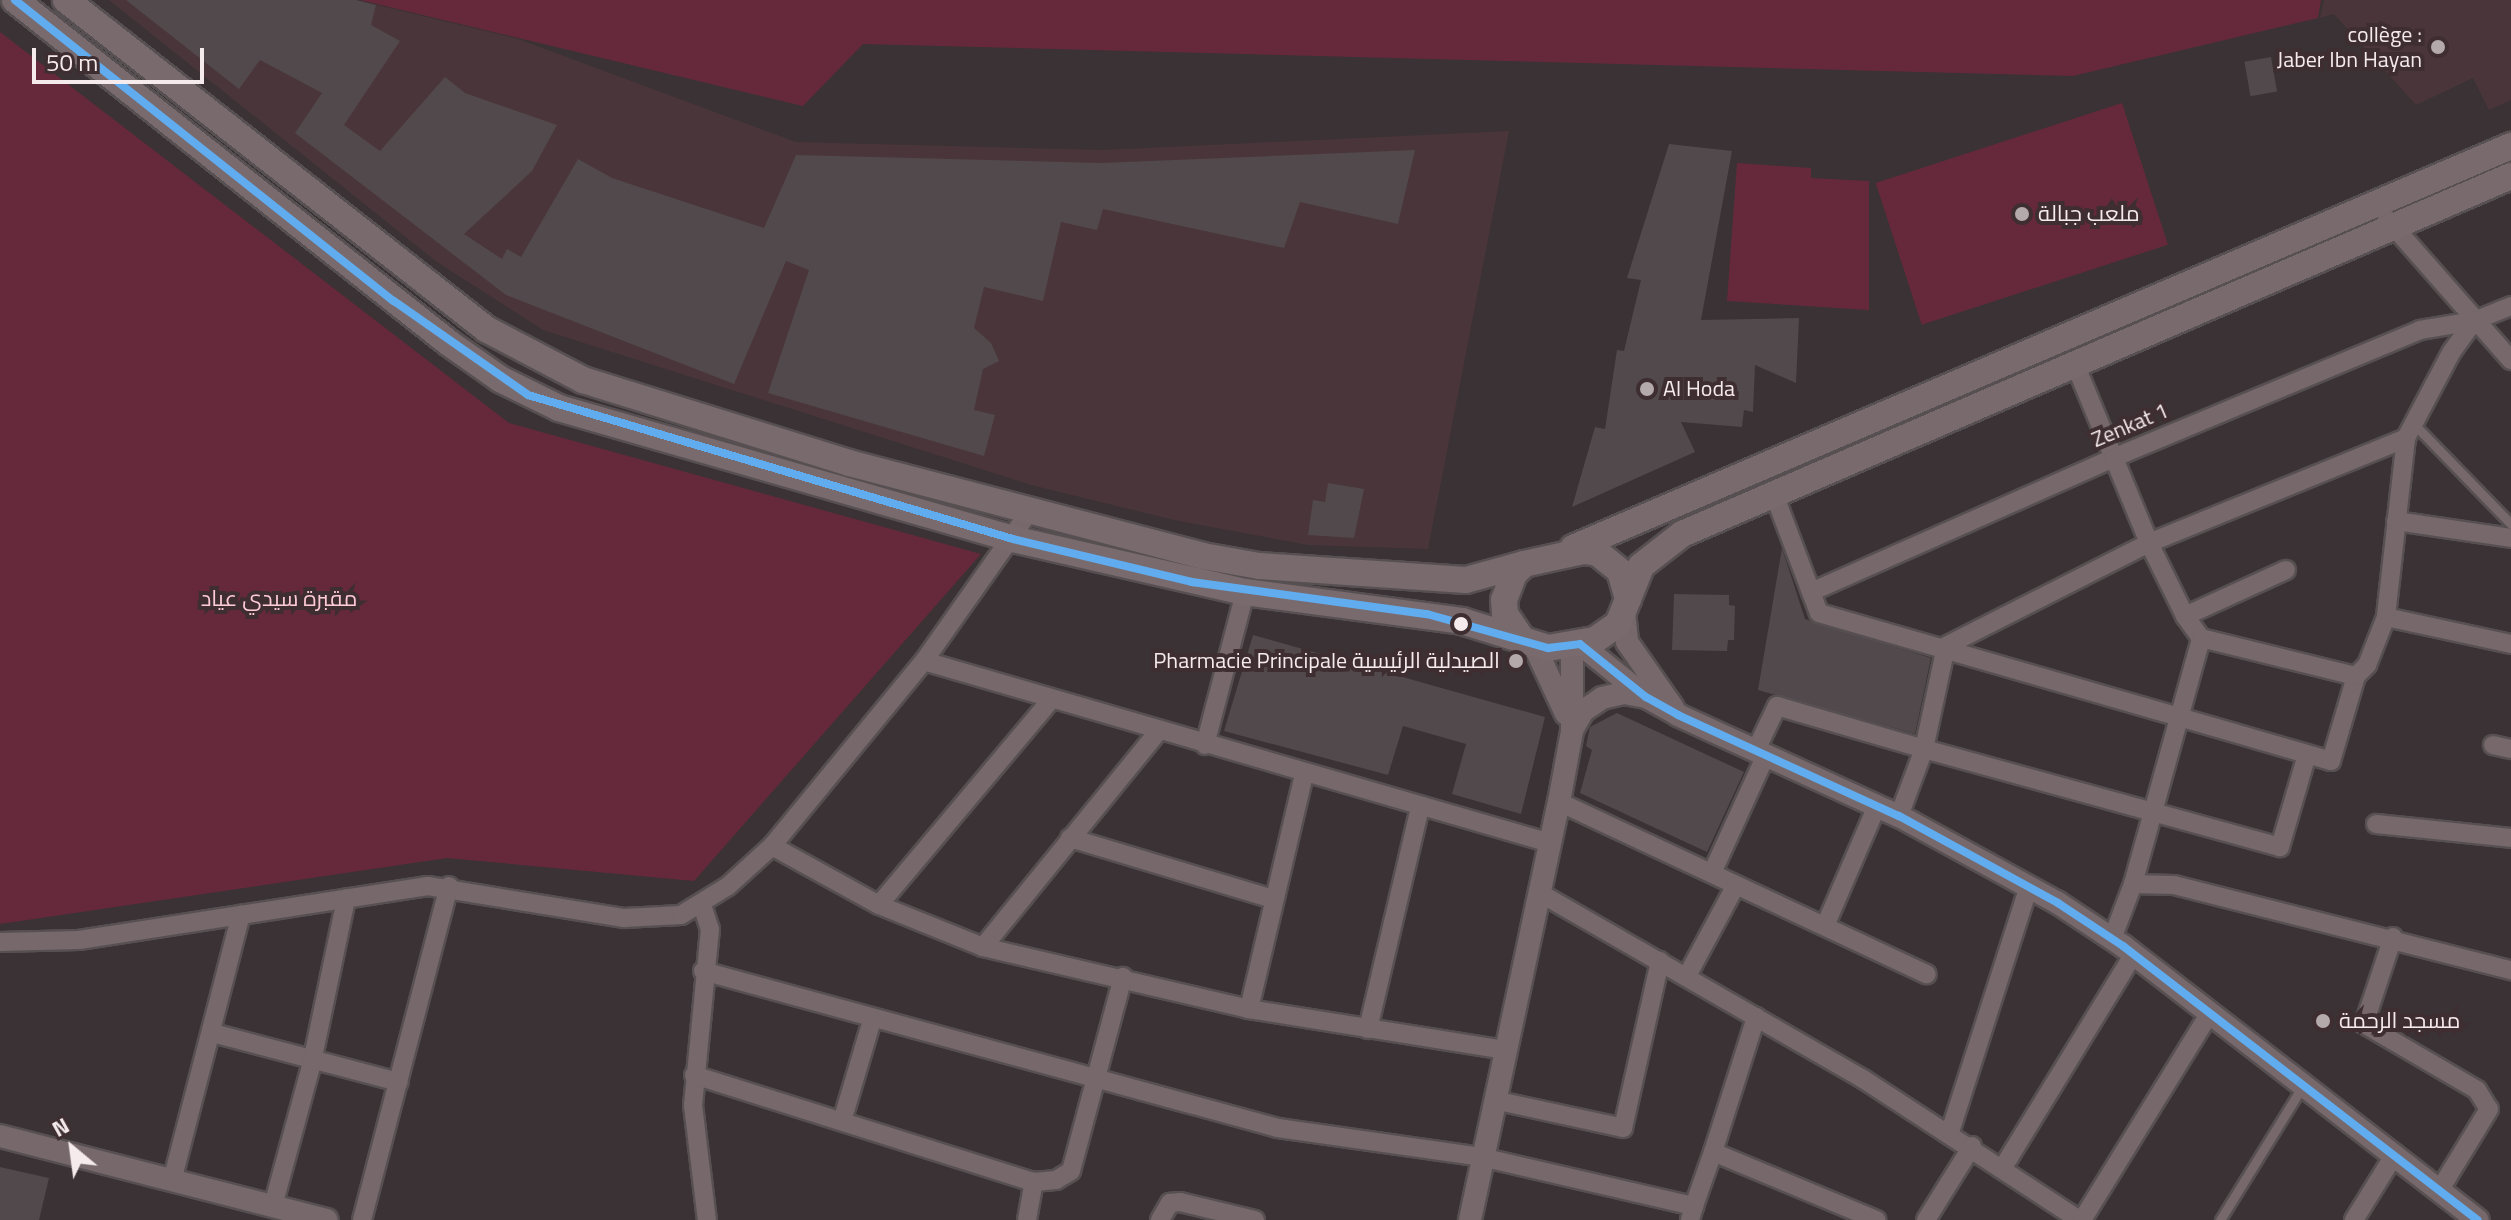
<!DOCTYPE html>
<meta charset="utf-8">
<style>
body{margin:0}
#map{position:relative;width:2511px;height:1220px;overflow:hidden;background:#3a3234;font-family:"Titillium Web",Cairo,sans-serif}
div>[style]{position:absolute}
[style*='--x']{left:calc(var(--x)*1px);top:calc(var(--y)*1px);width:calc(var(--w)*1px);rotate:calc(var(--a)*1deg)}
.built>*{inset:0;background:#4a353a}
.green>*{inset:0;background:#66293c;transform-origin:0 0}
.building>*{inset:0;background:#51494b;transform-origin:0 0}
.roads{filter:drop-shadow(2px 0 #575052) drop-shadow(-2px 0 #575052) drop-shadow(0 2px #575052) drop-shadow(0 -2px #575052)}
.service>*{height:9px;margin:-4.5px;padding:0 4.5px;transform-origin:4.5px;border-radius:4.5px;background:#76686b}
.minor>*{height:18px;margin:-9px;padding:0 9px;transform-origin:9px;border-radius:9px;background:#76686b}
.tertiary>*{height:22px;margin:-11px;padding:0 11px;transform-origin:11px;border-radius:11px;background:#76686b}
.secondary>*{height:26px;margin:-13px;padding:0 13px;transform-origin:13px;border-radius:13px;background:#796a6e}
.bus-1>*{height:8px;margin:-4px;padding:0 4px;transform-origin:4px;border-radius:4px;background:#60acee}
.dots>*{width:22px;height:22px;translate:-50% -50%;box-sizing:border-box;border:4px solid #3e2e32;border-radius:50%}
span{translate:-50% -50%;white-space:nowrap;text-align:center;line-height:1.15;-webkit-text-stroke:8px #3e2e32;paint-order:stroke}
.poi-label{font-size:22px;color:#f5eaec}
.right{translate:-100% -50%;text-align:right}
.left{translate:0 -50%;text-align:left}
.street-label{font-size:22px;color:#f5eaec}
.park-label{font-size:22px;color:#fdcad5}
.north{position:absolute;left:32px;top:1108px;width:80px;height:80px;-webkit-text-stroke:6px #3e2e32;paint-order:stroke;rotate:331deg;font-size:22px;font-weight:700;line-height:32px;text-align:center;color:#f5eaec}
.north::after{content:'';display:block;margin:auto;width:28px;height:36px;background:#f5eaec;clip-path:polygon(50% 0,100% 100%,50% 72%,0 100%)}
.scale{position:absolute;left:32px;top:48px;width:172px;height:36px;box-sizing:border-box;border:4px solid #f5eaec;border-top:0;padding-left:10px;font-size:24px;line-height:28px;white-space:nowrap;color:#f5eaec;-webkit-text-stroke:6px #3e2e32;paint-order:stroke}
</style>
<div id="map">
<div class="built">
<div style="clip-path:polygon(109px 0,356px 0,518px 39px,796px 142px,1103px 150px,1509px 131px,1428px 549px,1308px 545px,1174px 520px,1031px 485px,543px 330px,437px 262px)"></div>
<div style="clip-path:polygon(2324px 0,2511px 0,2511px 100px,2489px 110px,2473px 78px,2416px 105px,2334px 14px,2320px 18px)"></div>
</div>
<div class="green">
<div style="clip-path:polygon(360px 0,2321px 0,2318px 18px,2073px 76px,863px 44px,803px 106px)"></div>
<div style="clip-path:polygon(0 32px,509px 423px,981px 554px,694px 881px,447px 858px,0 924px)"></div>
<div style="left:2122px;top:103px;width:149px;height:259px;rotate:72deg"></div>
<div style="clip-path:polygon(1737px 163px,1811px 168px,1811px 178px,1869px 181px,1869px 310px,1727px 301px)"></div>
</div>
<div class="building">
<div style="clip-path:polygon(126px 0,356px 0,376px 5px,371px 25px,400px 41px,344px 125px,380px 151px,445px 77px,465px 93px,557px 125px,532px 171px,464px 234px,502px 259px,507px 249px,521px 257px,578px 159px,612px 178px,764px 228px,796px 155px,1101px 163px,1415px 150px,1398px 224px,1300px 202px,1284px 248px,1103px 209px,1097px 230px,1061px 222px,1043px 301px,984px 287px,974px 328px,991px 343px,999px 361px,983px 369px,974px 410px,995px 415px,984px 456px,768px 393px,809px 270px,786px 261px,734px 384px,506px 295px,295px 133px,322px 93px,260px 60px,239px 89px)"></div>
<div style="left:2271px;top:57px;width:35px;height:27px;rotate:80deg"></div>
<div style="clip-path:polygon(1669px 144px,1732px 151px,1701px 320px,1799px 318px,1796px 383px,1755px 365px,1753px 412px,1744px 410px,1742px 427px,1681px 422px,1695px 452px,1572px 507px,1595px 427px,1605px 429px,1617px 350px,1624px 351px,1641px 280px,1627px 278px)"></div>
<div style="clip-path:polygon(1328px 483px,1364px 489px,1354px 538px,1308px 535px,1313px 500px,1325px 502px)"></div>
<div style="clip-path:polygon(1782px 548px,1805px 619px,1931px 658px,1915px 734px,1758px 690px)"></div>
<div style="clip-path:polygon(1674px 594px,1729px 595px,1729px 605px,1735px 606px,1734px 640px,1728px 640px,1727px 651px,1672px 650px)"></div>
<div style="clip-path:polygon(1253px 635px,1545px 717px,1521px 814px,1452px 794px,1466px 744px,1403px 726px,1388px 775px,1224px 731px)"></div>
<div style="clip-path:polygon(1617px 713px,1744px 772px,1707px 852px,1580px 793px,1592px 750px,1586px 746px,1590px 727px)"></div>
<div style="clip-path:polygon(0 1167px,49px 1178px,39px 1220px,0 1220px)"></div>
</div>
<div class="roads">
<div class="service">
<div style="--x:2413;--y:423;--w:141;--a:45.9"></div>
<div style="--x:2220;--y:1220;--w:156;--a:-58.3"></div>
</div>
<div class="minor">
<div style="--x:2387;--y:219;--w:188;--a:48.7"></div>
<div style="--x:2511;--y:306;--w:40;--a:158"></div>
<div style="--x:2474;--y:321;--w:37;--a:126"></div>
<div style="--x:2452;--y:351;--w:98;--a:117.9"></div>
<div style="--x:2406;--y:438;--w:180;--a:96.4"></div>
<div style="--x:2386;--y:617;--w:128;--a:12.2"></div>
<div style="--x:2075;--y:364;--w:194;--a:67.5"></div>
<div style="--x:2149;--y:543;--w:81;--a:63.7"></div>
<div style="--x:2185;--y:616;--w:27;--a:54"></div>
<div style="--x:1774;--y:494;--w:127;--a:69.3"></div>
<div style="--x:1819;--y:613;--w:533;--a:16.12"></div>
<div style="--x:2331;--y:761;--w:89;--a:-73.6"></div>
<div style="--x:2396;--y:521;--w:116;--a:8.4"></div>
<div style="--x:1811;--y:592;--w:330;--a:-23.9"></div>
<div style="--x:2113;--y:458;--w:333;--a:-22.6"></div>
<div style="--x:2420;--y:330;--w:55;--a:-9.5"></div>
<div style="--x:2185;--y:616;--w:111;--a:-24.5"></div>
<div style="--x:924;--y:661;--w:182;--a:-54.8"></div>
<div style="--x:1050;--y:701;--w:266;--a:130"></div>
<div style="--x:879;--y:905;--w:112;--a:22"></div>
<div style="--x:983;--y:947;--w:273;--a:13.1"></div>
<div style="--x:1249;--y:1009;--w:259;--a:9.1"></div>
<div style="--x:1205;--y:745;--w:158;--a:-75.3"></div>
<div style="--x:2493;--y:745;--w:18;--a:13"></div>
<div style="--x:1755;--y:752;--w:51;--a:-64.4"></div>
<div style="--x:1777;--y:706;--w:153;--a:16.3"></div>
<div style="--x:1924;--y:749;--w:72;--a:110.5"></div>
<div style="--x:2306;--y:758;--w:93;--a:106.3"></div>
<div style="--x:2280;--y:847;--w:369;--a:-164.6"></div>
<div style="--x:1924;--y:749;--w:105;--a:-77.9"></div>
<div style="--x:1946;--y:646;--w:228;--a:-26.9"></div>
<div style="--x:2149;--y:543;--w:278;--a:-22.2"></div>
<div style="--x:1559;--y:802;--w:406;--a:25.1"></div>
<div style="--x:2376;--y:824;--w:136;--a:5.9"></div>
<div style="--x:1070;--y:838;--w:212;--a:16.7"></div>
<div style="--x:772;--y:846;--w:122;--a:28.9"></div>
<div style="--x:1712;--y:873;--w:128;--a:-65.4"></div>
<div style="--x:2133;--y:884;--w:41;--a:1.4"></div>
<div style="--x:2174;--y:885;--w:348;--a:14.2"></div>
<div style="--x:1538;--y:892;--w:375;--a:29.9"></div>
<div style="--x:1863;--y:1079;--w:258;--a:33.1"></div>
<div style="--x:702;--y:905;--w:25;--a:72"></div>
<div style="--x:710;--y:929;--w:177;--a:95.5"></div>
<div style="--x:693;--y:1105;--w:116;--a:83.1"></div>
<div style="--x:1825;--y:926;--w:131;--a:-66.6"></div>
<div style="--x:2393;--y:937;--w:92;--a:108.4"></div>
<div style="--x:2364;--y:1024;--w:131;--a:30.3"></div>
<div style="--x:2477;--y:1090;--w:22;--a:58"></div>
<div style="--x:2489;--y:1109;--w:96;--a:121.4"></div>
<div style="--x:2112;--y:939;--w:59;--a:-69.1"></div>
<div style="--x:2133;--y:884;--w:255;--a:-74.5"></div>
<div style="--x:2201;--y:638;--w:160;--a:13.8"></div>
<div style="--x:2356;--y:676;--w:16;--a:-45"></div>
<div style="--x:2367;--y:665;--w:52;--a:-68.4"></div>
<div style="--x:0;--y:942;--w:79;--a:-1.5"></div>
<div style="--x:79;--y:940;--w:353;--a:-8.8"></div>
<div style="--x:428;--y:886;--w:199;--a:9.3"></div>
<div style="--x:624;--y:918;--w:57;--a:-3"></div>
<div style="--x:681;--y:915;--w:55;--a:-31.7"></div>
<div style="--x:728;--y:886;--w:59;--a:-42.3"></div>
<div style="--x:772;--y:846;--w:239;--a:-50.6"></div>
<div style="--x:924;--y:661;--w:652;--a:16.21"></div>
<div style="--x:983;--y:947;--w:276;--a:-50.9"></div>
<div style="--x:703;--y:971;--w:596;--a:15.27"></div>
<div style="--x:1278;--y:1128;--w:205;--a:8.1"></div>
<div style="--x:1481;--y:1157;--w:219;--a:13"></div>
<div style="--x:1694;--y:1206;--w:15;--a:106"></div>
<div style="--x:1687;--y:976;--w:103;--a:-61.7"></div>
<div style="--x:1249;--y:1009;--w:240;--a:-76.8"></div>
<div style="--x:1368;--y:1029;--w:228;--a:-76.8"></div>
<div style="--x:213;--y:1033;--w:192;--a:14.8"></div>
<div style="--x:694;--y:1075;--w:356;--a:17.5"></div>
<div style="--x:1034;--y:1182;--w:22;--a:-5"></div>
<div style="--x:1056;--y:1180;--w:17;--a:-31"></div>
<div style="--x:1071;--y:1171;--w:201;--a:-75"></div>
<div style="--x:1494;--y:1100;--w:132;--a:12.2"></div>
<div style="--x:1623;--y:1128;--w:171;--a:-77.5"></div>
<div style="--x:843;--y:1118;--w:102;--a:-73.5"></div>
<div style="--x:1950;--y:1132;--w:258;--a:-72.2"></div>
<div style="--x:1713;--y:1152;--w:142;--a:-72.3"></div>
<div style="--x:2002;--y:1169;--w:252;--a:-58.5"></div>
<div style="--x:172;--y:1181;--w:275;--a:-75.5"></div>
<div style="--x:273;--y:1206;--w:149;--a:-74.8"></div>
<div style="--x:312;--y:1062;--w:167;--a:-78.2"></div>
<div style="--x:1694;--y:1206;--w:57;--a:-70.6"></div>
<div style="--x:1713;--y:1152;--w:177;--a:22.6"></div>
<div style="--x:362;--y:1220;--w:345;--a:-75.4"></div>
<div style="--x:1027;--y:1220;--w:39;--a:-80"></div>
<div style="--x:1160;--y:1220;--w:20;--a:-60"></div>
<div style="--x:1170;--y:1203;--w:10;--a:-6"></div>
<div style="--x:1180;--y:1202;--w:77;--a:13.5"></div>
<div style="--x:1926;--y:1220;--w:87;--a:-58.1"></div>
<div style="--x:2082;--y:1220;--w:243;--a:-58.3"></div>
<div style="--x:2354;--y:1220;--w:78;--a:-58.2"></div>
</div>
<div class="tertiary">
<div style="--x:1624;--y:612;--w:30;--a:84"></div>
<div style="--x:1627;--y:642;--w:80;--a:55.1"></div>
<div style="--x:1580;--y:644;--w:85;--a:38.8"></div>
<div style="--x:1646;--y:697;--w:37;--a:29"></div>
<div style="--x:1678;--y:715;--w:243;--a:24.6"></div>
<div style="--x:1899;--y:816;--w:181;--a:28.7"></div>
<div style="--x:2058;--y:903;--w:78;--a:33.5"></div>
<div style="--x:2123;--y:946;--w:448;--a:37.7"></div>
<div style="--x:1534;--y:645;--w:76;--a:65.1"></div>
<div style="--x:1572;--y:730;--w:22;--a:-60"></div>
<div style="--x:1583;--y:711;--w:23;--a:-34"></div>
<div style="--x:1602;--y:698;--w:23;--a:-13"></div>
<div style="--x:1624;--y:693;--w:22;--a:10"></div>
<div style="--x:0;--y:1136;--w:337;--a:14.4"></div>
<div style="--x:1470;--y:1220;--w:427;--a:-78"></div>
<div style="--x:1559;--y:802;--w:72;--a:-79.6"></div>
<div style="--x:1572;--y:731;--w:85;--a:-90"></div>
</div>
<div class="secondary">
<div style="--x:15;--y:0;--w:553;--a:38.32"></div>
<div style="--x:449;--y:343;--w:62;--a:35.2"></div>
<div style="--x:500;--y:379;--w:66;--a:26.2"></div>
<div style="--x:559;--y:408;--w:473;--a:16.1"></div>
<div style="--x:1013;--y:539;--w:238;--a:12.9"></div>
<div style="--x:1245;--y:592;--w:219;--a:7.6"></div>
<div style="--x:1462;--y:621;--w:90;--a:17.4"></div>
<div style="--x:1548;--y:648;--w:48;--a:-9.7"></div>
<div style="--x:1595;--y:640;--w:28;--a:-35"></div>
<div style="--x:1618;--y:624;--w:27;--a:-68"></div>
<div style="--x:1628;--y:599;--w:29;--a:-106"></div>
<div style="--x:1620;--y:571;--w:28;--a:-141"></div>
<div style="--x:1598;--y:553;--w:15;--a:-172"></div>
<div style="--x:1583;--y:551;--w:60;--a:167.6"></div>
<div style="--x:1524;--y:564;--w:14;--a:135"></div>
<div style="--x:1514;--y:574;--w:28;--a:111"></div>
<div style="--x:1504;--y:600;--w:14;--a:86"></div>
<div style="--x:1505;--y:614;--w:29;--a:56"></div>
<div style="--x:66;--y:0;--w:534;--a:38.07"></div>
<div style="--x:486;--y:329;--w:110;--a:27.7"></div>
<div style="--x:583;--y:380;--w:279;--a:17.3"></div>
<div style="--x:849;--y:463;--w:366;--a:14.7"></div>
<div style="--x:1203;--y:556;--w:57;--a:10.1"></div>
<div style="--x:1259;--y:566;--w:207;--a:3.9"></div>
<div style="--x:1466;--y:580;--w:60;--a:-15.4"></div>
<div style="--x:1573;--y:548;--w:1021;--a:-23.2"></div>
<div style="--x:1628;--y:599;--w:35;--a:-68"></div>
<div style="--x:1641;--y:566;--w:52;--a:-38"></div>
<div style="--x:1682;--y:534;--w:903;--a:-23.36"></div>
</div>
</div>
<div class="bus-1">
<div style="--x:15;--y:0;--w:484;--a:38.5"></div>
<div style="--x:394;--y:301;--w:164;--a:35"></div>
<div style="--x:528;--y:395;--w:506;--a:16.54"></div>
<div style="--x:1013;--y:539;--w:184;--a:13.5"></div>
<div style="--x:1192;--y:582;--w:237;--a:7.8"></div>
<div style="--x:1427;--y:614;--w:126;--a:15.7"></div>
<div style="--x:1548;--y:648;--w:32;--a:-7"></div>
<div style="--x:1580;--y:644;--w:85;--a:38.8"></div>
<div style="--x:1646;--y:697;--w:37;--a:29"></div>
<div style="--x:1678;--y:715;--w:243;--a:24.6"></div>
<div style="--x:1899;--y:816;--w:181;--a:28.7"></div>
<div style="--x:2058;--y:903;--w:78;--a:33.5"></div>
<div style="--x:2123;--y:946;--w:448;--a:37.7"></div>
</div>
<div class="dots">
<div style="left:2438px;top:47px;background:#b4aaac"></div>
<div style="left:2022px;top:214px;background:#b4aaac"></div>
<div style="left:1647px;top:389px;background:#b4aaac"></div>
<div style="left:1461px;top:624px;background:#f5eaec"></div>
<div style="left:1516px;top:661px;background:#b4aaac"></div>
<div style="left:2323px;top:1021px;background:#b4aaac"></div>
</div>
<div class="poi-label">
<span class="right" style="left:2422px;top:47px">collège :<br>Jaber Ibn Hayan</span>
<span class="left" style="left:2038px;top:214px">ملعب جبالة</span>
<span class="left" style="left:1663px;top:389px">Al Hoda</span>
<span class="right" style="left:1500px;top:661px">Pharmacie Principale الصيدلية الرئيسية</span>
<span class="left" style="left:2339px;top:1021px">مسجد الرحمة</span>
</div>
<div class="street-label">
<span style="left:2130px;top:425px;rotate:-23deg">Zenkat 1</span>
</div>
<div class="park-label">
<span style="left:279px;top:599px">مقبرة سيدي عياد</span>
</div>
<div class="north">N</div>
<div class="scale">50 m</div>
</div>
